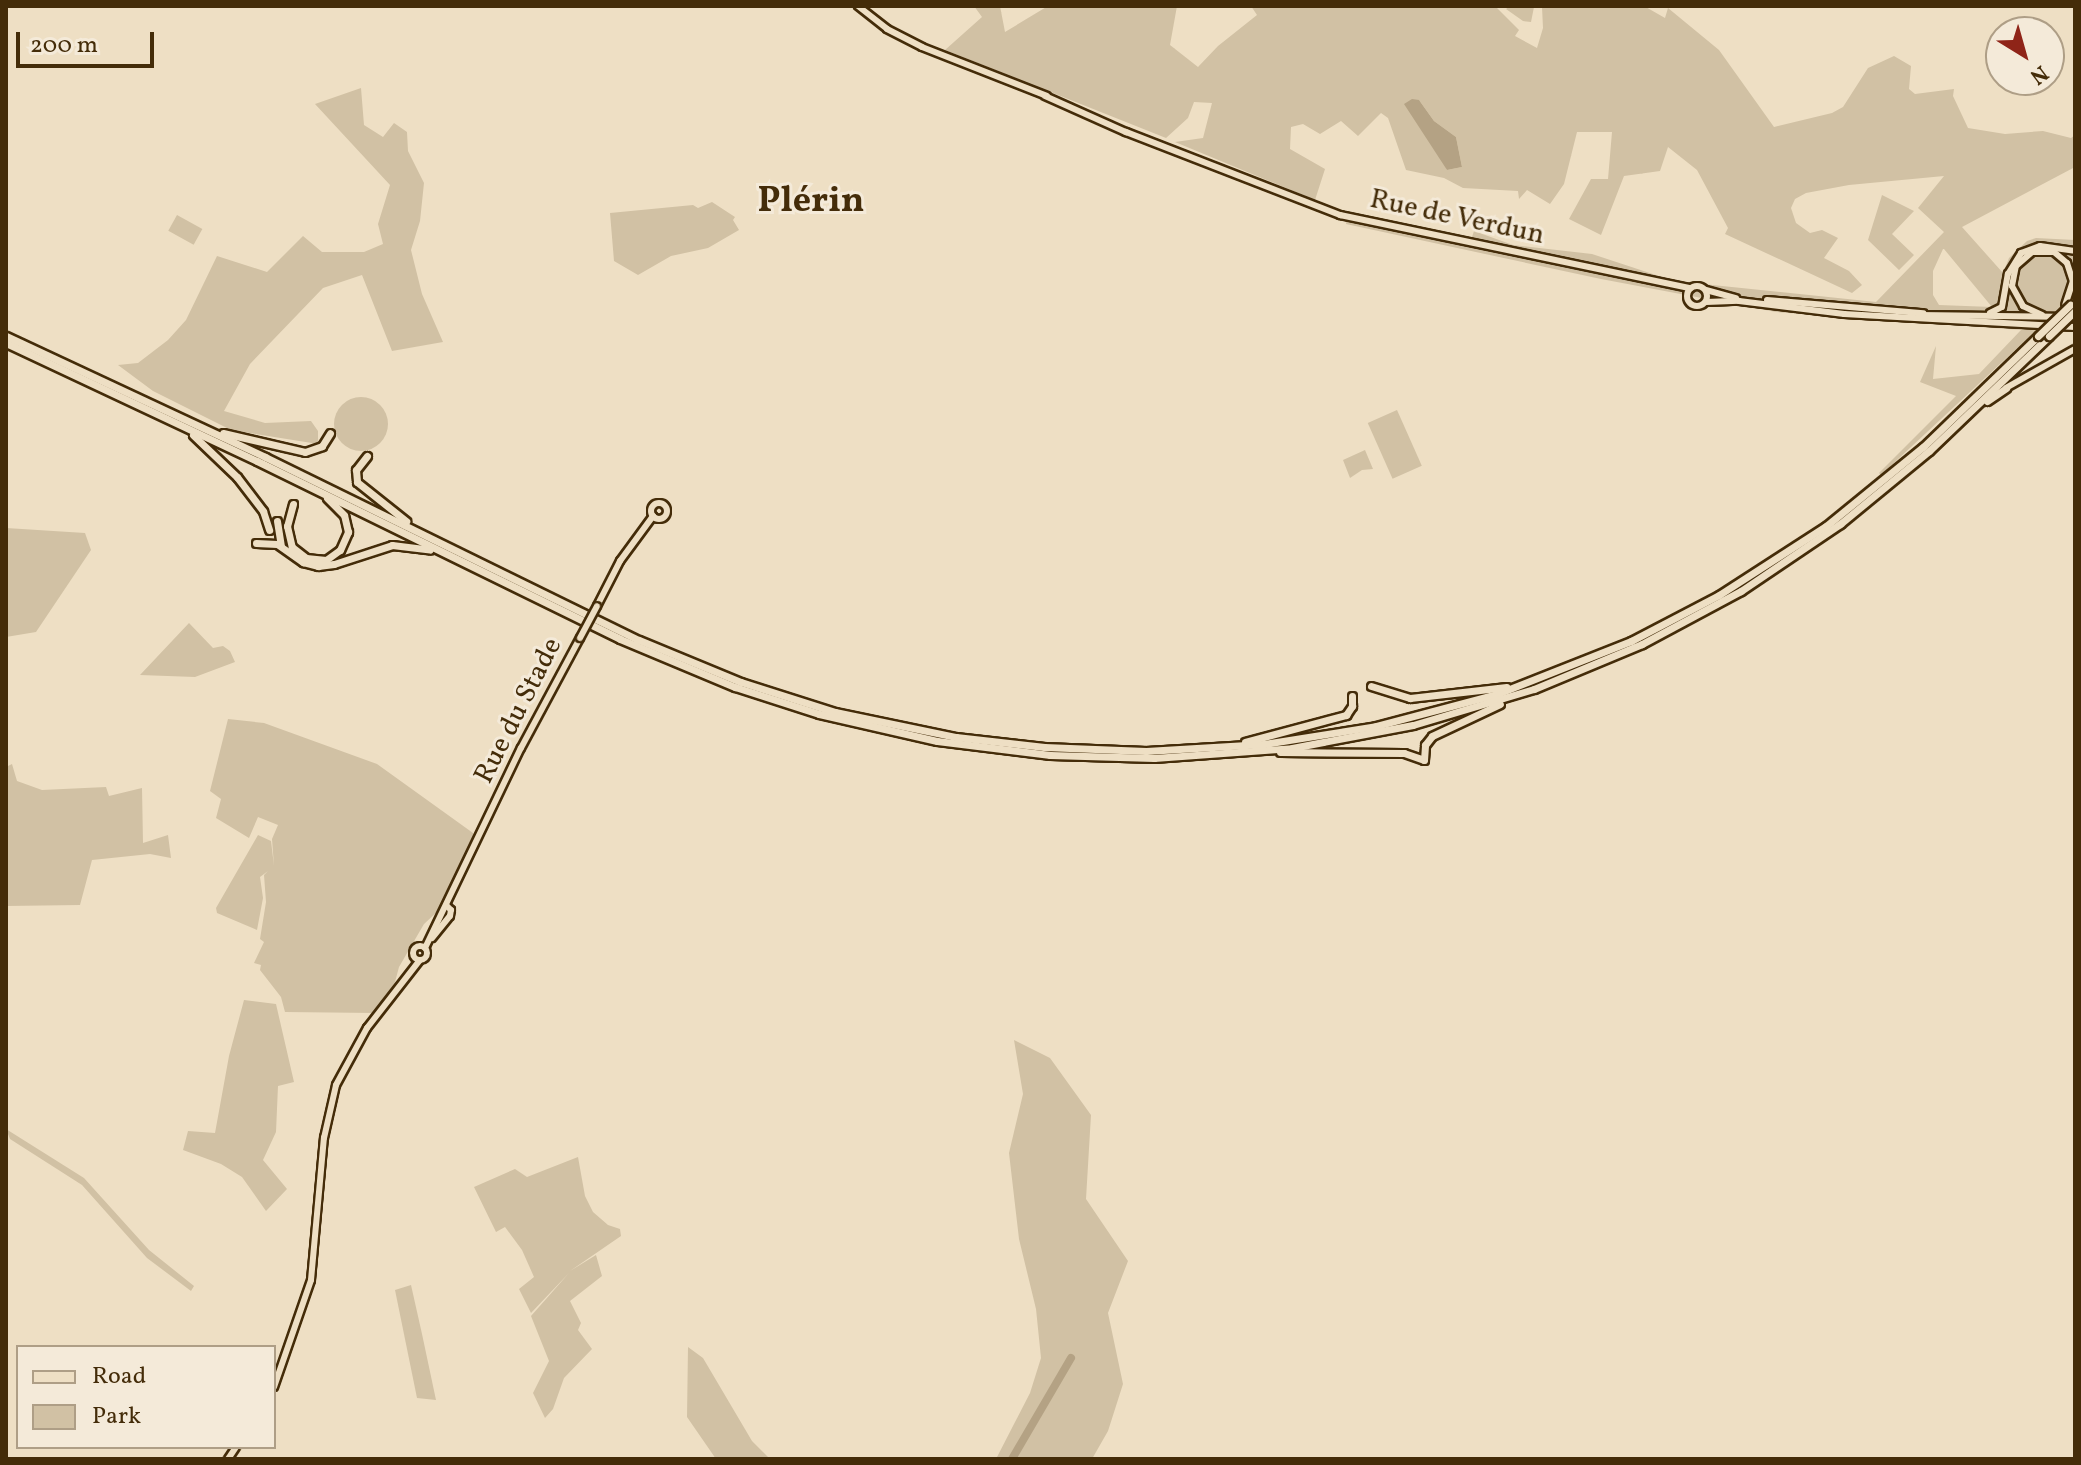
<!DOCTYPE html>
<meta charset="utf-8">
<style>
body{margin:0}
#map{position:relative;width:2081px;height:1465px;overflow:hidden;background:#eedfc4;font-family:Vollkorn,serif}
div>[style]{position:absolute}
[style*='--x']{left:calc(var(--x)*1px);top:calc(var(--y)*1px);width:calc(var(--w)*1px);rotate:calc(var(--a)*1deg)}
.green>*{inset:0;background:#d1c1a4;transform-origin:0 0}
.round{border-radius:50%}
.water>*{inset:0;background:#b4a284}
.river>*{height:8px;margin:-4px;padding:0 4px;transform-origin:4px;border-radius:4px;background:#b4a284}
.roads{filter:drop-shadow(2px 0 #442c09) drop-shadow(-2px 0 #442c09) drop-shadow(0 2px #442c09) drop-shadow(0 -2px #442c09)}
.major>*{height:6px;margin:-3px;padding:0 3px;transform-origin:3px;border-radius:3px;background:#eedfc4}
.major>.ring{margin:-3px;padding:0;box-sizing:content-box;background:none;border:6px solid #eedfc4;border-radius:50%}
.highway>*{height:7px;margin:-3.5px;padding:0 3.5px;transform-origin:3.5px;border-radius:3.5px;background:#eedfc4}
.bridges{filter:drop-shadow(2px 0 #442c09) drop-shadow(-2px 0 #442c09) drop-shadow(0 2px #442c09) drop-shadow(0 -2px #442c09)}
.major-bridge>*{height:6px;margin:-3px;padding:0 3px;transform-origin:3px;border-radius:3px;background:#eedfc4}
.highway-bridge>*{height:7px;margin:-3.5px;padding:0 3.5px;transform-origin:3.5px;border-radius:3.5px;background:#eedfc4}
span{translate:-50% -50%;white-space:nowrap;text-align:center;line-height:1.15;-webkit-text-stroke:6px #f4ead9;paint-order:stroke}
.street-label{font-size:28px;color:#442c09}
.district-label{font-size:36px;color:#442c09;font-weight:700}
.frame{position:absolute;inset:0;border:8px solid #442c09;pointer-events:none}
.legend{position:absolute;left:16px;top:1345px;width:260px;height:104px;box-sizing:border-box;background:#f4ead9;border:2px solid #ae9e86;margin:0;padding:10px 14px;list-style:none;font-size:24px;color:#442c09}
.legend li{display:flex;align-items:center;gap:16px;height:40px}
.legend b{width:40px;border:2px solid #ae9e86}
.north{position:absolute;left:1985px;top:16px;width:80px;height:80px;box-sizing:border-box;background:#f4ead9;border:2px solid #ae9e86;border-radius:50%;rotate:143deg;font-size:22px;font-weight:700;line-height:32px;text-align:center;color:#442c09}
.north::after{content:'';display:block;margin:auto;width:28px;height:36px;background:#8f2418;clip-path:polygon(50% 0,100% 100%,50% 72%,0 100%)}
.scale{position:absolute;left:16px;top:32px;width:138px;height:36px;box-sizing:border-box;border:4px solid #442c09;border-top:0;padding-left:10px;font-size:24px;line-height:28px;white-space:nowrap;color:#442c09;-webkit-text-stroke:6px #f4ead9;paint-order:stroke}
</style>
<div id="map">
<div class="green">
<div style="clip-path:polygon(evenodd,974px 6px,1000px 6px,1005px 32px,1048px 6px,1177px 6px,1170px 45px,1198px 67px,1218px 46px,1257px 15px,1251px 6px,1495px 6px,1519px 30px,1515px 36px,1537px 48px,1543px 28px,1542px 7px,1534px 7px,1531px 22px,1523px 21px,1506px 9px,1510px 6px,1644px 6px,1665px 18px,1668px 8px,1719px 50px,1774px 127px,1832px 113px,1843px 107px,1868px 68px,1894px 56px,1911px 66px,1909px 89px,1915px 94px,1954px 89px,1953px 96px,1968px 128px,2005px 134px,2043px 131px,2071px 138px,2075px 135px,2075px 167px,1962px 227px,2003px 273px,2009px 258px,2027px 241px,2036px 238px,2075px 240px,2075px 294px,1881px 475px,1879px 473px,1956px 396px,1920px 382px,1936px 346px,1933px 379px,1979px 374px,2021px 330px,1776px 312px,1601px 279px,1346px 224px,1348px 211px,1472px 237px,1474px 231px,1513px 245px,1592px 254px,1674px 281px,1876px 302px,1944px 232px,1918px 208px,1944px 176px,1849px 185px,1806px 193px,1795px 199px,1791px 208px,1796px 223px,1810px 233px,1822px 230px,1838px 238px,1824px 258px,1849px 271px,1862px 285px,1852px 293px,1725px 234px,1728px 228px,1697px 170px,1668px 147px,1660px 171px,1624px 176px,1601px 235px,1569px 219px,1591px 179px,1608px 179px,1612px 132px,1577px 132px,1564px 184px,1550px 204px,1527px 190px,1519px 199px,1518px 191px,1463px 188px,1444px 178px,1406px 170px,1388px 118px,1381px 113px,1358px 136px,1341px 121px,1320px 134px,1303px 124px,1291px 127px,1290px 149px,1325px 169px,1315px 200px,1175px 142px,1203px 138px,1212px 103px,1194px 102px,1188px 118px,1166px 138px,945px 50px,982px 17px,974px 6px,1419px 100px,1434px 121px,1456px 137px,1462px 167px,1447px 170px,1419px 100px,974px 6px,1943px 249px,1944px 249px,1992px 307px,1939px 305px,1933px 295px,1933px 271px,1943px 249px)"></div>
<div style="clip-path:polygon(361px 88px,364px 125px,383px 137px,394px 123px,407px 132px,408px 151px,424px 183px,420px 221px,411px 250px,422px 294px,443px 342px,392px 351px,362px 275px,323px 288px,250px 364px,224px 411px,265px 423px,311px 421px,318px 431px,318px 444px,231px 430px,153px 391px,118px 365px,138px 363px,168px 340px,186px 320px,217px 256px,267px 272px,303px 236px,322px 252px,364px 252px,383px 244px,378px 224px,390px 185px,315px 104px)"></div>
<div style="clip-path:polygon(1882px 195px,1914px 211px,1892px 234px,1914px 255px,1899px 270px,1868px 240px)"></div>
<div style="clip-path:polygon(712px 202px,735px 217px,733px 220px,739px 230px,708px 248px,671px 256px,638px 275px,614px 261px,610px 213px,693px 205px,698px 208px)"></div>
<div style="left:177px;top:215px;width:29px;height:18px;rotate:29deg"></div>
<div class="round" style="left:334px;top:397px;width:54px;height:54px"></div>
<div style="left:1397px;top:410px;width:61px;height:32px;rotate:66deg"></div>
<div style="clip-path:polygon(1365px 450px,1373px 469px,1362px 470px,1350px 478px,1343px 460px)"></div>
<div style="clip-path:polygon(6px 528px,85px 533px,91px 550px,36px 632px,6px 637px)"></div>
<div style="clip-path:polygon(189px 623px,213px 648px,223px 646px,230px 651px,235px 662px,195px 677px,140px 675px)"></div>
<div style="clip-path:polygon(228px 719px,264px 723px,377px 764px,473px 833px,476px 841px,438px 911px,424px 924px,399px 967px,395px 982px,375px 1013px,285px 1012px,281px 997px,260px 970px,261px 965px,254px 963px,264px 942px,260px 939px,266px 902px,264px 875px,268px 871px,260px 877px,263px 898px,257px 930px,217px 913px,216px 908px,258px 835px,271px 841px,274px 866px,272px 839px,278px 825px,258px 817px,249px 838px,216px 818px,221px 799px,210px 791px)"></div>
<div style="clip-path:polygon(12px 764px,17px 781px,42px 790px,106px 787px,109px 796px,142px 788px,143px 843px,168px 835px,171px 858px,150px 854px,92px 860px,80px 905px,6px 906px,6px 767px)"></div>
<div style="clip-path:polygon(244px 1000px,276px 1004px,294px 1082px,278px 1086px,276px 1132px,263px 1160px,287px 1189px,266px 1211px,242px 1177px,221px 1164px,183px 1150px,188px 1131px,215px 1133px,229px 1056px)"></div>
<div style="clip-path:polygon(1014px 1040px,1050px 1058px,1091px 1115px,1086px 1199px,1128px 1261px,1108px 1313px,1123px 1384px,1108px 1431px,1092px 1459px,996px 1459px,1030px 1393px,1041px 1358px,1036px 1309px,1019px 1239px,1009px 1153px,1023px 1094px)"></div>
<div style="clip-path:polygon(6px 1129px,84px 1178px,149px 1250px,194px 1286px,191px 1291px,147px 1258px,82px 1185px,10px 1139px)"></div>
<div style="clip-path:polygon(578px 1157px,585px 1196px,593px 1212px,608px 1225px,620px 1229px,621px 1236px,570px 1271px,596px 1255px,602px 1276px,570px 1301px,581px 1323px,578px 1330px,592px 1349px,564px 1378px,553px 1409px,545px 1418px,533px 1393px,549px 1361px,531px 1316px,569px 1273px,531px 1313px,519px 1289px,534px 1277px,522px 1250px,505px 1227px,496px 1232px,474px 1187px,515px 1169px,527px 1177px)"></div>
<div style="clip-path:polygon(411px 1285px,422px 1334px,436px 1400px,417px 1398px,395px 1290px)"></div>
<div style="clip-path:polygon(688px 1347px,703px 1358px,752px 1441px,770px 1459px,716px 1459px,687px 1417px)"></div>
</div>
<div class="water">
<div style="clip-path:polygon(1412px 99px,1419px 100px,1434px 121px,1456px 137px,1462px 167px,1447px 170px,1404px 104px)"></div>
</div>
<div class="river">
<div style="--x:1012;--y:1459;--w:117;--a:-59.7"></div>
</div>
<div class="roads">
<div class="major">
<div style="--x:858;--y:6;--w:37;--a:38"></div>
<div style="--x:887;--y:29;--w:39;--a:27"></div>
<div style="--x:922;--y:47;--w:134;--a:21.4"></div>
<div style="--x:1045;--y:96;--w:89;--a:24"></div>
<div style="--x:1126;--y:132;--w:230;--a:21.2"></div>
<div style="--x:1340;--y:215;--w:358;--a:11.8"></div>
<div class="ring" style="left:1687px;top:286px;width:14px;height:14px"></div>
<div style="--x:1706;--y:290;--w:31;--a:15"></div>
<div style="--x:1767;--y:300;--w:157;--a:4.8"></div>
<div style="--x:1706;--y:302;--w:33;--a:-2"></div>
<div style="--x:1739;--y:301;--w:106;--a:7.1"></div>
<div style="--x:1844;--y:314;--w:231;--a:3.2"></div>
<div style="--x:1990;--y:313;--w:13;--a:-27"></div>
<div style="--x:2002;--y:307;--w:34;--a:-80"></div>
<div style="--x:2008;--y:274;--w:25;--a:-58"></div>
<div style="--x:2021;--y:253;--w:20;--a:-20"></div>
<div style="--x:2040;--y:246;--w:35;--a:8"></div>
<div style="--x:1919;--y:315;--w:156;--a:0.7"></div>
<div style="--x:2042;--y:315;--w:21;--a:-155"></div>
<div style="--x:2023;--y:306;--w:23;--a:-119"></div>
<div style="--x:2012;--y:286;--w:20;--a:-79"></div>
<div style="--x:2016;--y:266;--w:21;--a:-41"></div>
<div style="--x:2032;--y:252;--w:22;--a:0"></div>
<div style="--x:2054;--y:252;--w:17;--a:40"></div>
<div style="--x:2067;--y:263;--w:19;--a:72"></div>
<div style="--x:2073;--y:281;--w:25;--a:108"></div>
<div style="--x:2006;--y:388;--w:79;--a:-29.5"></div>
<div class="ring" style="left:651px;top:503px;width:10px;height:10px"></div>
<div style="--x:597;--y:606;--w:51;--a:-62.9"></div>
<div style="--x:620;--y:561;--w:56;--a:-53.7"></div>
<div style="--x:432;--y:938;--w:28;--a:-51"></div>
<div style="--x:450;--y:916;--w:6;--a:-81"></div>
<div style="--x:451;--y:910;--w:6;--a:-135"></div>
<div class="ring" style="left:413px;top:946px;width:8px;height:8px"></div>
<div style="--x:425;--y:948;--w:222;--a:-64.4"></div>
<div style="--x:521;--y:748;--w:125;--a:-61.8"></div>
<div style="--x:274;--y:1387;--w:113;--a:-70.9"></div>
<div style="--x:311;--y:1280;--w:143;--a:-84.8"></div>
<div style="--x:324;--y:1138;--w:54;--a:-77.2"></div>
<div style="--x:336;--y:1085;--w:65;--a:-61.5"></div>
<div style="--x:367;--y:1028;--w:86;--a:-52.1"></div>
<div style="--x:228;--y:1459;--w:14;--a:-56"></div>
</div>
<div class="highway">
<div style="--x:6;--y:336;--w:286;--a:25"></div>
<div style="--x:265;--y:457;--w:416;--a:26.1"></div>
<div style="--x:639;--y:640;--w:110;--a:22.4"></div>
<div style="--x:741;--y:682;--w:99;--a:17.7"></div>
<div style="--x:835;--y:712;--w:124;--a:11.7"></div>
<div style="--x:956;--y:737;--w:89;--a:6.5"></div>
<div style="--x:1044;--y:747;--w:102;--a:2.2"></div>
<div style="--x:1146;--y:751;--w:118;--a:-3.4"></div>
<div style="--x:1264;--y:744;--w:113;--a:-9.1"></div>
<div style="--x:1376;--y:726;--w:125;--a:-14.8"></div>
<div style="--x:1497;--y:694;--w:144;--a:-21.6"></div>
<div style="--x:1631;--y:641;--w:99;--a:-27.6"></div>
<div style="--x:1719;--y:595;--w:127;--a:-32.8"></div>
<div style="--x:1826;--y:526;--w:125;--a:-39.2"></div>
<div style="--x:1923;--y:447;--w:160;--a:-44"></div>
<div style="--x:6;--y:343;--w:277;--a:25.2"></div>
<div style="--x:257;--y:461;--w:404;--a:26.1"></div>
<div style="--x:620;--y:639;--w:125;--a:22.7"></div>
<div style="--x:735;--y:687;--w:88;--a:17.8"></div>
<div style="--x:819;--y:714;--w:121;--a:12.9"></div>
<div style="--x:937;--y:741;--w:114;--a:7.1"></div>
<div style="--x:1050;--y:755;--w:104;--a:1.7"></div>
<div style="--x:1154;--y:758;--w:138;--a:-4.1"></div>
<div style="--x:1292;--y:748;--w:123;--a:-10.8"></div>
<div style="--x:1413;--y:725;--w:126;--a:-16.6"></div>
<div style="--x:1534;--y:689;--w:117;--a:-22.6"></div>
<div style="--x:1642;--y:644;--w:112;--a:-28.2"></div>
<div style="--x:1741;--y:591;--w:120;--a:-34.1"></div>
<div style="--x:1840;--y:524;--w:115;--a:-39.4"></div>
<div style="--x:1929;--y:451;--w:166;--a:-43.8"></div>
<div style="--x:1987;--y:401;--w:23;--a:-34"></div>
<div style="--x:223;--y:433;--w:84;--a:13"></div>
<div style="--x:305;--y:452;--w:18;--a:-19"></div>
<div style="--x:322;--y:446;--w:15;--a:-58"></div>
<div style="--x:193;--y:435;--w:61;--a:43.7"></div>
<div style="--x:237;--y:477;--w:43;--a:52.6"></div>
<div style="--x:263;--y:511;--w:20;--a:72"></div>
<div style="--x:367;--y:456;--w:18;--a:128"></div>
<div style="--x:356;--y:470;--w:12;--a:85"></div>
<div style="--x:357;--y:482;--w:63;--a:38.5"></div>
<div style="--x:293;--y:504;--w:23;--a:105"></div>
<div style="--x:287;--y:526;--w:22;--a:77"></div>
<div style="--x:292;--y:547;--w:18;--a:38"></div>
<div style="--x:306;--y:558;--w:20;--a:6"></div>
<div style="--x:326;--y:560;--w:17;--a:-36"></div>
<div style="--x:340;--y:550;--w:20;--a:-66"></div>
<div style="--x:348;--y:532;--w:17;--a:-103"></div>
<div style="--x:344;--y:515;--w:24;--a:-135"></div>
<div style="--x:277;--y:521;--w:25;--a:81"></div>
<div style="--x:256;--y:543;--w:21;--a:3"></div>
<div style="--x:277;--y:544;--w:32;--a:35"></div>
<div style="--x:303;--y:562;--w:16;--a:15"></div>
<div style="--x:318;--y:566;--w:16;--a:-7"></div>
<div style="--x:334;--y:564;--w:61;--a:-18.1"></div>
<div style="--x:392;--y:545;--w:38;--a:7"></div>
<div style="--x:1371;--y:686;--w:41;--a:17.1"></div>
<div style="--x:1410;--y:698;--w:97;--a:-6.5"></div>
<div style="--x:1245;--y:742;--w:105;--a:-15"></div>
<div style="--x:1346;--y:715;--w:11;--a:-56"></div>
<div style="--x:1352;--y:706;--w:10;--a:-90"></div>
<div style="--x:1280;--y:752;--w:124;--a:0.5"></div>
<div style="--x:1404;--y:753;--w:21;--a:19"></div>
<div style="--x:1424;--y:760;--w:15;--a:-86"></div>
<div style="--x:1425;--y:745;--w:11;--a:-52"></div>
<div style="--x:1432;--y:736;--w:75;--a:-25.2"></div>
</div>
</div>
<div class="bridges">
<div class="major-bridge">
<div style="--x:580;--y:638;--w:36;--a:-62"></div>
</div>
<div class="highway-bridge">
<div style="--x:2038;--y:336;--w:45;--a:-44.1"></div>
<div style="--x:2049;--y:336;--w:36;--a:-44"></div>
</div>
</div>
<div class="street-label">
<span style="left:1457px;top:218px;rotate:12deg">Rue de Verdun</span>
<span style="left:519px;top:711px;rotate:-63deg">Rue du Stade</span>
</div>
<div class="district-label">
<span style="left:811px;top:203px">Plérin</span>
</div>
<div class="frame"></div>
<ul class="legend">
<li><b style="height:10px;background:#eedfc4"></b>Road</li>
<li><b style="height:22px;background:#d1c1a4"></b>Park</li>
</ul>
<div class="north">N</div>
<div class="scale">200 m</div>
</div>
